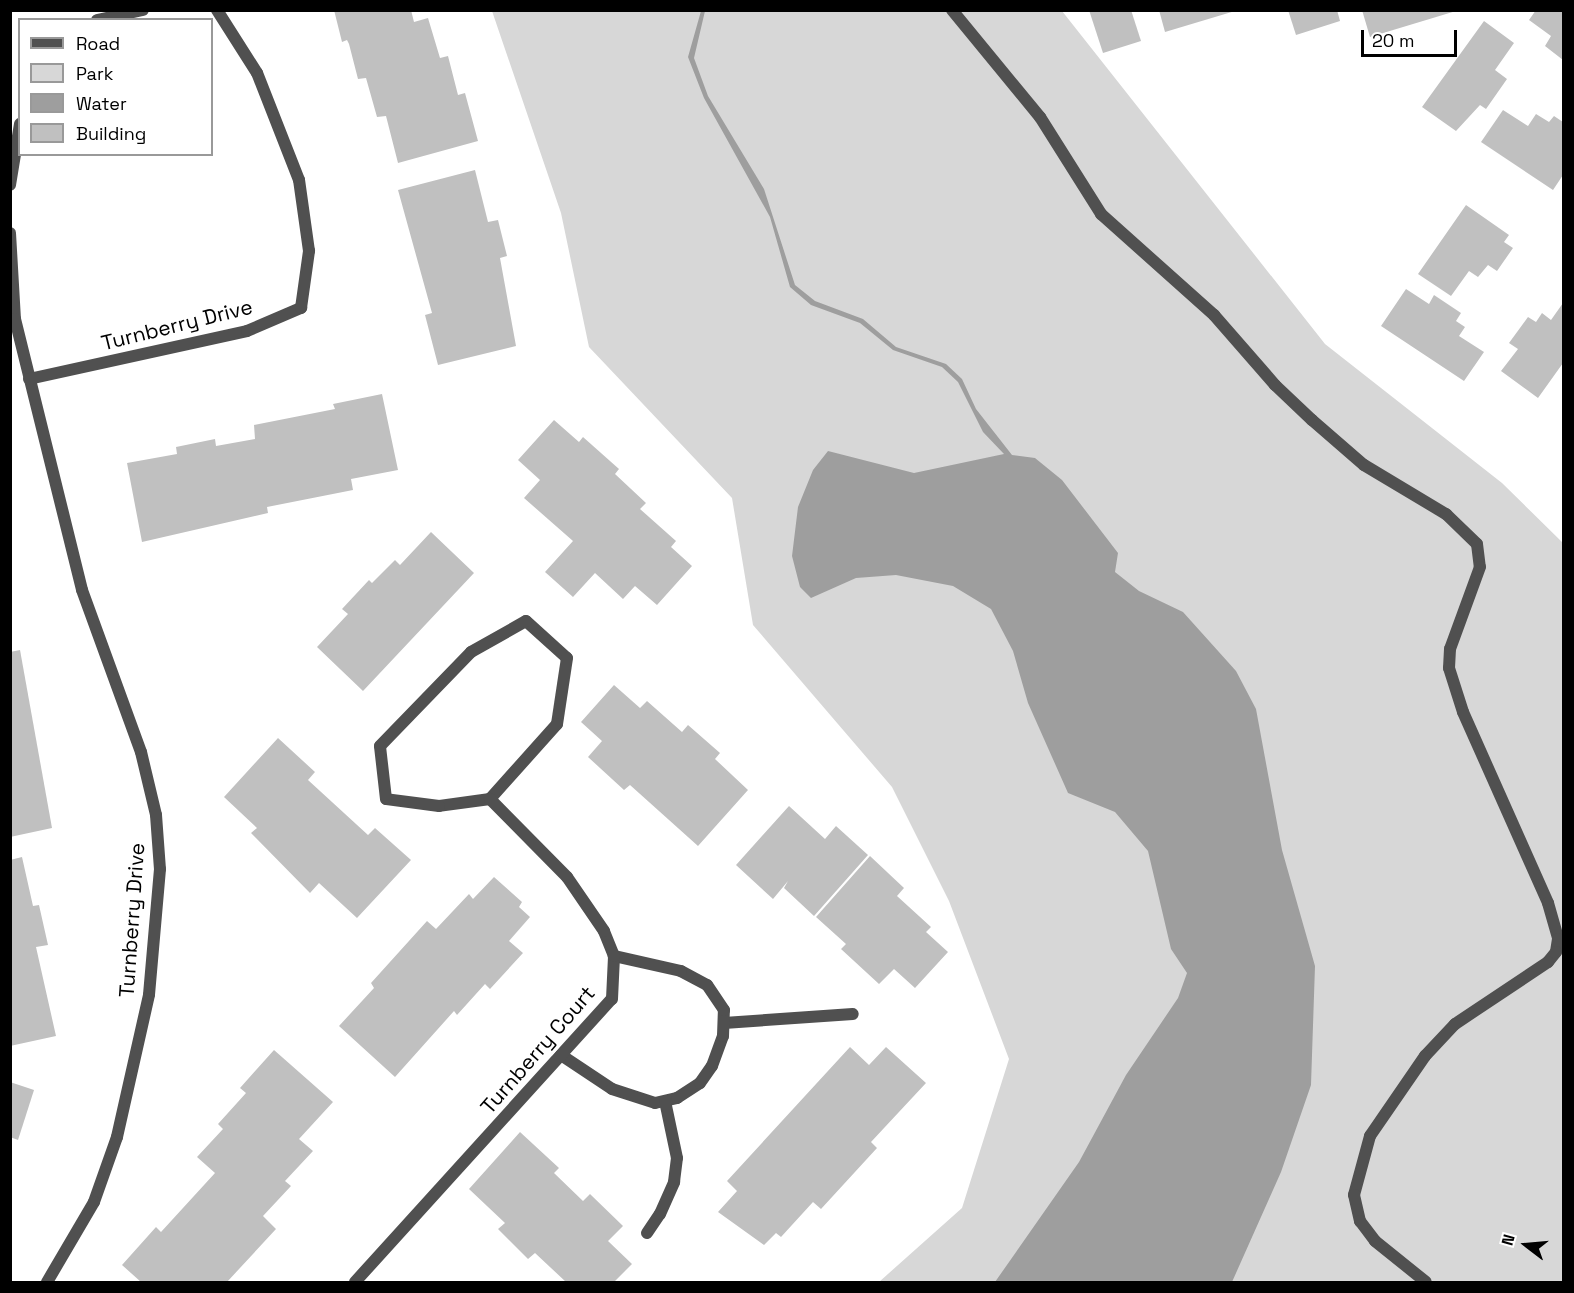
<!DOCTYPE html>
<style>
body{margin:0}
#map{position:relative;width:1574px;height:1293px;overflow:hidden;background:#fff;font-family:"Space Grotesk",sans-serif}
div>[style]{position:absolute}
[style*='--x']{left:calc(var(--x)*1px);top:calc(var(--y)*1px);width:calc(var(--w)*1px);rotate:calc(var(--a)*1deg)}
.green>*{inset:0;background:#d7d7d7}
.water>*{inset:0;background:#9e9e9e}
.building>*{inset:0;background:#c0c0c0}
.service>*{height:12px;margin:-6px;padding:0 6px;transform-origin:6px;border-radius:6px;background:#505050}
.minor>*{height:12px;margin:-6px;padding:0 6px;transform-origin:6px;border-radius:6px;background:#505050}
span{translate:-50% -50%;white-space:nowrap;text-align:center;line-height:1.15;-webkit-text-stroke:6px #fff;paint-order:stroke}
.street-label{font-size:21px;color:#000}
.frame{position:absolute;inset:0;border:12px solid #000;pointer-events:none}
.legend{position:absolute;left:18px;top:18px;width:195px;height:138px;box-sizing:border-box;background:#fff;border:2px solid #999;margin:0;padding:8px 10px;list-style:none;font-size:18px;color:#000}
.legend li{display:flex;align-items:center;gap:12px;height:30px}
.legend b{width:30px;border:2px solid #999}
.north{position:absolute;left:1496px;top:1215px;width:60px;height:60px;-webkit-text-stroke:4px #fff;paint-order:stroke;rotate:286deg;font-size:16px;font-weight:700;line-height:24px;text-align:center;color:#000}
.north::after{content:'';display:block;margin:auto;width:21px;height:27px;background:#000;clip-path:polygon(50% 0,100% 100%,50% 72%,0 100%)}
.scale{position:absolute;left:1361px;top:30px;width:96px;height:27px;box-sizing:border-box;border:3px solid #000;border-top:0;padding-left:8px;font-size:18px;line-height:21px;white-space:nowrap;color:#000;-webkit-text-stroke:4px #fff;paint-order:stroke}
</style>
<div id="map">
<div class="green">
<div style="clip-path:polygon(492px 11px,1062px 11px,1325px 344px,1502px 483px,1563px 543px,1563px 1282px,879px 1282px,962px 1208px,1009px 1059px,949px 901px,892px 787px,753px 625px,732px 498px,589px 347px,561px 213px)"></div>
</div>
<div class="water">
<div style="clip-path:polygon(701px 11px,705px 11px,694px 58px,708px 96px,764px 189px,795px 285px,815px 301px,863px 319px,896px 347px,946px 364px,962px 379px,976px 409px,1012px 455px,1035px 458px,1062px 480px,1118px 553px,1115px 572px,1139px 591px,1183px 612px,1236px 671px,1256px 709px,1282px 850px,1315px 966px,1311px 1085px,1281px 1172px,1232px 1282px,995px 1282px,1079px 1162px,1126px 1075px,1178px 998px,1187px 973px,1171px 949px,1148px 851px,1115px 812px,1068px 793px,1028px 703px,1013px 651px,991px 609px,953px 586px,896px 575px,856px 578px,811px 598px,800px 587px,792px 556px,798px 507px,813px 470px,828px 451px,914px 473px,1004px 454px,983px 432px,958px 382px,942px 367px,893px 350px,860px 323px,811px 305px,790px 287px,770px 217px,704px 98px,688px 57px)"></div>
</div>
<div class="building">
<div style="clip-path:polygon(334px 10px,411px 10px,414px 22px,428px 18px,440px 58px,448px 56px,458px 95px,465px 93px,478px 141px,398px 163px,386px 116px,377px 117px,366px 78px,358px 79px,349px 44px,347px 40px,342px 42px)"></div>
<div style="clip-path:polygon(1089px 10px,1131px 10px,1141px 41px,1103px 53px)"></div>
<div style="clip-path:polygon(1159px 10px,1235px 10px,1235px 11px,1165px 32px)"></div>
<div style="clip-path:polygon(1288px 10px,1337px 10px,1340px 21px,1296px 35px)"></div>
<div style="clip-path:polygon(1362px 10px,1456px 10px,1456px 11px,1370px 37px)"></div>
<div style="clip-path:polygon(1536px 10px,1563px 10px,1563px 60px,1545px 46px,1551px 36px,1529px 20px)"></div>
<div style="clip-path:polygon(1484px 21px,1514px 43px,1495px 70px,1507px 79px,1486px 109px,1480px 105px,1456px 131px,1422px 107px)"></div>
<div style="clip-path:polygon(1503px 110px,1528px 126px,1536px 114px,1549px 122px,1554px 116px,1563px 122px,1563px 175px,1553px 190px,1481px 142px)"></div>
<div style="clip-path:polygon(475px 170px,488px 222px,498px 220px,507px 256px,500px 258px,516px 346px,438px 365px,425px 315px,432px 313px,398px 190px)"></div>
<div style="clip-path:polygon(1466px 205px,1509px 235px,1504px 242px,1513px 248px,1497px 271px,1488px 265px,1478px 277px,1469px 271px,1451px 296px,1418px 274px)"></div>
<div style="clip-path:polygon(1406px 289px,1429px 304px,1434px 295px,1461px 313px,1456px 321px,1465px 327px,1459px 336px,1484px 352px,1464px 381px,1381px 326px)"></div>
<div style="clip-path:polygon(1563px 303px,1563px 363px,1538px 398px,1501px 371px,1518px 349px,1509px 343px,1528px 317px,1536px 322px,1542px 313px,1551px 320px)"></div>
<div style="clip-path:polygon(382px 394px,398px 470px,351px 479px,353px 490px,267px 507px,268px 513px,142px 542px,127px 463px,177px 454px,176px 447px,215px 439px,216px 446px,255px 439px,254px 425px,335px 409px,333px 404px)"></div>
<div style="clip-path:polygon(554px 420px,579px 442px,583px 437px,619px 469px,615px 474px,646px 503px,640px 509px,676px 541px,671px 547px,692px 566px,657px 605px,635px 586px,623px 599px,595px 573px,573px 597px,545px 572px,573px 541px,524px 498px,540px 480px,518px 460px)"></div>
<div style="clip-path:polygon(431px 532px,474px 573px,363px 691px,317px 647px,348px 614px,342px 609px,369px 580px,372px 583px,395px 560px,400px 565px)"></div>
<div style="clip-path:polygon(20px 650px,52px 828px,10px 837px,10px 652px)"></div>
<div style="clip-path:polygon(614px 685px,640px 708px,647px 701px,682px 732px,688px 725px,720px 753px,715px 759px,748px 790px,698px 846px,630px 785px,624px 790px,588px 757px,602px 741px,581px 722px)"></div>
<div style="clip-path:polygon(278px 738px,315px 772px,308px 780px,368px 835px,375px 828px,411px 860px,357px 918px,319px 883px,310px 893px,251px 833px,257px 828px,224px 797px)"></div>
<div style="clip-path:polygon(789px 806px,825px 839px,836px 826px,868px 855px,814px 916px,784px 888px,788px 881px,773px 899px,736px 865px)"></div>
<div style="clip-path:polygon(870px 856px,904px 888px,897px 896px,931px 927px,926px 932px,948px 952px,915px 988px,894px 969px,879px 984px,841px 949px,846px 944px,816px 917px)"></div>
<div style="clip-path:polygon(22px 857px,33px 906px,39px 905px,48px 945px,36px 947px,56px 1036px,10px 1046px,10px 860px)"></div>
<div style="clip-path:polygon(494px 877px,522px 902px,519px 907px,530px 917px,509px 941px,523px 953px,490px 989px,485px 984px,457px 1015px,454px 1011px,395px 1077px,339px 1026px,374px 988px,371px 983px,427px 921px,436px 929px,469px 894px,473px 899px)"></div>
<div style="clip-path:polygon(850px 1047px,869px 1065px,886px 1047px,926px 1083px,871px 1142px,877px 1148px,821px 1209px,813px 1202px,781px 1237px,776px 1233px,764px 1245px,718px 1212px,737px 1191px,727px 1181px)"></div>
<div style="clip-path:polygon(274px 1050px,333px 1102px,299px 1139px,313px 1151px,285px 1181px,291px 1186px,263px 1216px,276px 1229px,227px 1282px,141px 1282px,122px 1265px,156px 1227px,161px 1232px,215px 1173px,197px 1157px,223px 1129px,218px 1124px,246px 1093px,240px 1088px)"></div>
<div style="clip-path:polygon(10px 1082px,34px 1090px,18px 1140px,10px 1137px)"></div>
<div style="clip-path:polygon(520px 1132px,559px 1168px,554px 1173px,583px 1201px,590px 1194px,623px 1226px,608px 1241px,632px 1264px,614px 1282px,566px 1282px,535px 1253px,528px 1259px,498px 1229px,505px 1223px,469px 1189px)"></div>
</div>
<div class="service">
<div style="--x:952;--y:10;--w:139;--a:50.6"></div>
<div style="--x:1040;--y:117;--w:115;--a:57.8"></div>
<div style="--x:1101;--y:214;--w:152;--a:41.8"></div>
<div style="--x:1214;--y:315;--w:93;--a:48.9"></div>
<div style="--x:1275;--y:385;--w:51;--a:43.4"></div>
<div style="--x:1312;--y:420;--w:69;--a:40.9"></div>
<div style="--x:1364;--y:465;--w:96;--a:30.9"></div>
<div style="--x:1446;--y:514;--w:43;--a:44.1"></div>
<div style="--x:1477;--y:544;--w:23;--a:83"></div>
<div style="--x:1480;--y:567;--w:87;--a:110.1"></div>
<div style="--x:1450;--y:649;--w:19;--a:93"></div>
<div style="--x:1449;--y:668;--w:46;--a:72.3"></div>
<div style="--x:1463;--y:712;--w:209;--a:66"></div>
<div style="--x:1548;--y:903;--w:37;--a:74"></div>
<div style="--x:1558;--y:939;--w:13;--a:99"></div>
<div style="--x:1556;--y:952;--w:13;--a:129"></div>
<div style="--x:1548;--y:962;--w:112;--a:146.3"></div>
<div style="--x:1455;--y:1024;--w:44;--a:133.2"></div>
<div style="--x:1425;--y:1056;--w:97;--a:124.5"></div>
<div style="--x:1370;--y:1136;--w:61;--a:105.2"></div>
<div style="--x:1354;--y:1195;--w:27;--a:77"></div>
<div style="--x:1360;--y:1221;--w:25;--a:53"></div>
<div style="--x:1375;--y:1241;--w:65;--a:38.8"></div>
<div style="--x:724;--y:1023;--w:129;--a:-4"></div>
<div style="--x:561;--y:1055;--w:61;--a:33.7"></div>
<div style="--x:612;--y:1089;--w:45;--a:18"></div>
<div style="--x:655;--y:1103;--w:23;--a:-13"></div>
<div style="--x:677;--y:1098;--w:27;--a:-33"></div>
<div style="--x:700;--y:1083;--w:21;--a:-55"></div>
<div style="--x:712;--y:1066;--w:32;--a:-70"></div>
<div style="--x:723;--y:1036;--w:26;--a:-88"></div>
<div style="--x:724;--y:1010;--w:30;--a:-124"></div>
<div style="--x:707;--y:985;--w:30;--a:-152"></div>
<div style="--x:681;--y:971;--w:69;--a:-167.4"></div>
<div style="--x:647;--y:1233;--w:23;--a:-56"></div>
<div style="--x:660;--y:1214;--w:35;--a:-66"></div>
<div style="--x:674;--y:1182;--w:24;--a:-83"></div>
<div style="--x:677;--y:1158;--w:58;--a:-101.9"></div>
</div>
<div class="minor">
<div style="--x:97;--y:20;--w:47;--a:-12.3"></div>
<div style="--x:10;--y:185;--w:62;--a:-80.7"></div>
<div style="--x:10;--y:233;--w:86;--a:86.7"></div>
<div style="--x:15;--y:319;--w:279;--a:76.1"></div>
<div style="--x:82;--y:590;--w:172;--a:70"></div>
<div style="--x:141;--y:752;--w:65;--a:76.6"></div>
<div style="--x:156;--y:815;--w:54;--a:85.8"></div>
<div style="--x:160;--y:869;--w:126;--a:95"></div>
<div style="--x:149;--y:995;--w:146;--a:102.7"></div>
<div style="--x:117;--y:1137;--w:69;--a:109.5"></div>
<div style="--x:94;--y:1202;--w:93;--a:120.4"></div>
<div style="--x:29;--y:379;--w:223;--a:-12.4"></div>
<div style="--x:247;--y:331;--w:59;--a:-23.1"></div>
<div style="--x:301;--y:308;--w:58;--a:-82"></div>
<div style="--x:309;--y:251;--w:72;--a:-98"></div>
<div style="--x:299;--y:180;--w:115;--a:-111.4"></div>
<div style="--x:257;--y:73;--w:75;--a:-122.4"></div>
<div style="--x:526;--y:621;--w:55;--a:42.1"></div>
<div style="--x:567;--y:658;--w:67;--a:98.6"></div>
<div style="--x:557;--y:724;--w:101;--a:131.8"></div>
<div style="--x:490;--y:799;--w:51;--a:172.2"></div>
<div style="--x:439;--y:806;--w:53;--a:-172.5"></div>
<div style="--x:386;--y:799;--w:53;--a:-96.5"></div>
<div style="--x:380;--y:746;--w:131;--a:-45.9"></div>
<div style="--x:471;--y:652;--w:63;--a:-29.4"></div>
<div style="--x:355;--y:1282;--w:382;--a:-47.8"></div>
<div style="--x:612;--y:999;--w:43;--a:-87.3"></div>
<div style="--x:614;--y:956;--w:27;--a:-112"></div>
<div style="--x:604;--y:931;--w:65;--a:-124.4"></div>
<div style="--x:567;--y:877;--w:110;--a:-134.6"></div>
</div>
<div class="street-label">
<span style="left:177px;top:325px;rotate:-14deg">Turnberry Drive</span>
<span style="left:132px;top:920px;rotate:-86deg">Turnberry Drive</span>
<span style="left:538px;top:1050px;rotate:-49deg">Turnberry Court</span>
</div>
<div class="frame"></div>
<ul class="legend">
<li><b style="height:8px;background:#505050"></b>Road</li>
<li><b style="height:16px;background:#d7d7d7"></b>Park</li>
<li><b style="height:16px;background:#9e9e9e"></b>Water</li>
<li><b style="height:16px;background:#c0c0c0"></b>Building</li>
</ul>
<div class="north">N</div>
<div class="scale">20 m</div>
</div>
